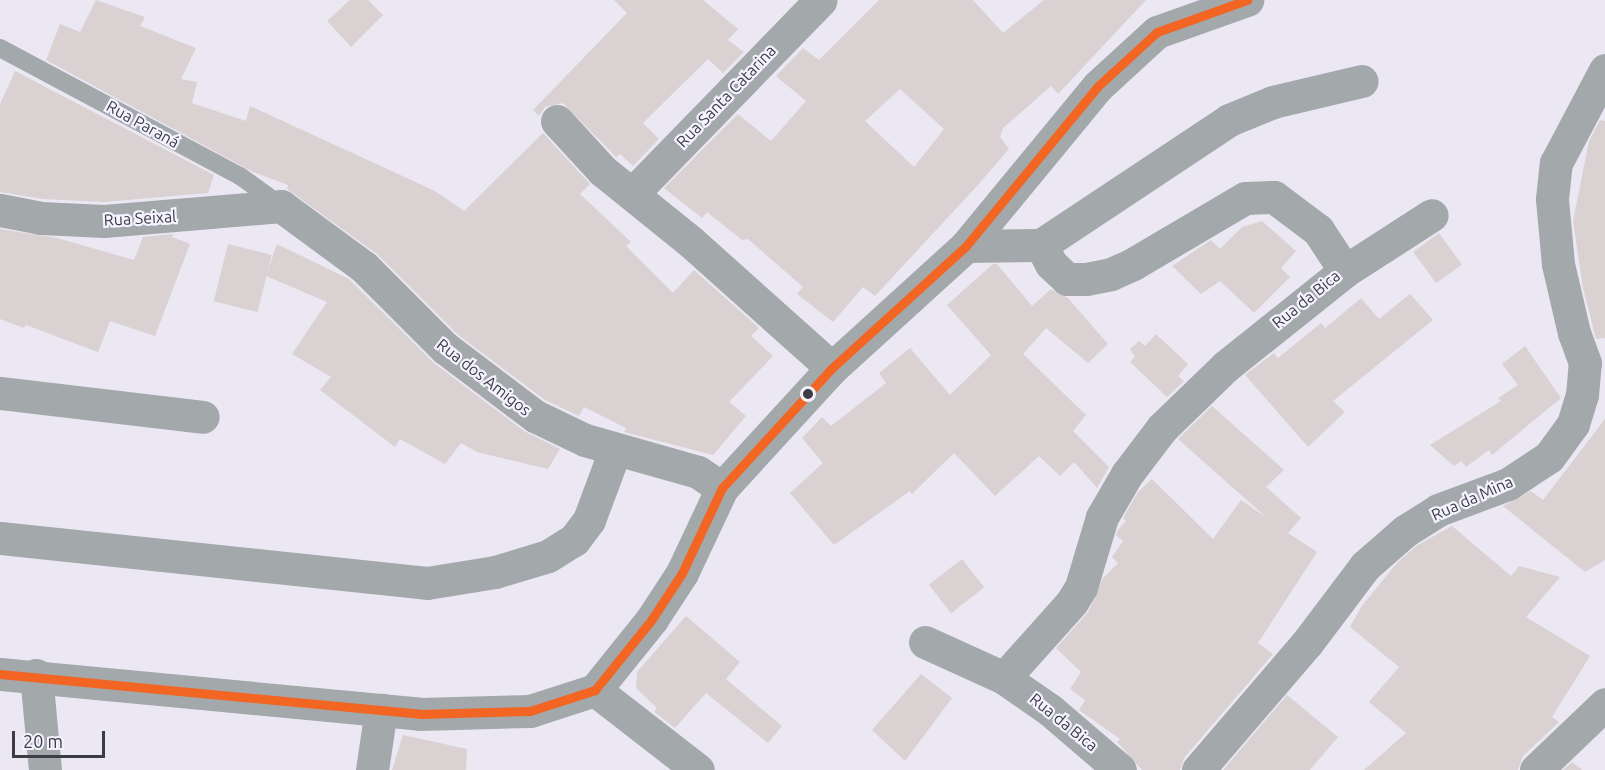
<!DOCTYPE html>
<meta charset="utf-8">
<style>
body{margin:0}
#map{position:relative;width:1605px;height:770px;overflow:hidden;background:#ebe8f4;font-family:Ubuntu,sans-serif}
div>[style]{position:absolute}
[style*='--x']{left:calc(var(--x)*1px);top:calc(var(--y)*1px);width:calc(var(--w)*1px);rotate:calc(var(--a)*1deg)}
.building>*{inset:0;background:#d9d1d2;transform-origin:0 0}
.service>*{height:18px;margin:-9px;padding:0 9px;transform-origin:9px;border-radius:9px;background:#a3a8ab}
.minor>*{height:33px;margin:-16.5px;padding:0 16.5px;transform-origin:16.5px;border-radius:16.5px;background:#a3a8ab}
.bus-1>*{height:9px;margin:-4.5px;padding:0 4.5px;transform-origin:4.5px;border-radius:4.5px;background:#f26522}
.dots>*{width:16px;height:16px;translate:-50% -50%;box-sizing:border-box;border:3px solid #f5f3ff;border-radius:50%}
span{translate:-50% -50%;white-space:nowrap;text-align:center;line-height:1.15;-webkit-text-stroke:4.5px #f5f3ff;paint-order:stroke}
.street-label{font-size:16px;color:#3d3b43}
.scale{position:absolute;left:12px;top:731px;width:93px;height:27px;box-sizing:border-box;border:3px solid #3d3b43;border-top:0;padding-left:8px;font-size:18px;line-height:21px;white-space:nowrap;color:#3d3b43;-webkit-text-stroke:4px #f5f3ff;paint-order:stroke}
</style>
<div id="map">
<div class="building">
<div style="clip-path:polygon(96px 0,145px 17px,140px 26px,196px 48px,181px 79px,197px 82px,192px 103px,246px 121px,250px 106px,435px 191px,464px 211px,543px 133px,590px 184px,580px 194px,631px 242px,626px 246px,673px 293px,694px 270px,759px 328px,751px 336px,773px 356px,729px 402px,746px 416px,713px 455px,624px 432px,626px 428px,584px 407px,579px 416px,545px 400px,457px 334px,377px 254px,287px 189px,288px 185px,253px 172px,46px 60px,60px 24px,80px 32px)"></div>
<div style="clip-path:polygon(350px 0,368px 0,383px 15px,351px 47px,327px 21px)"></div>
<div style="clip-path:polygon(614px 0,703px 0,738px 29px,728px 40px,744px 52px,723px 73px,708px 59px,643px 123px,659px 139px,633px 166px,620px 154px,616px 157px,563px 103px,545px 107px,539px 116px,533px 110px,627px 13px)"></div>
<div style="clip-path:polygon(evenodd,879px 0,973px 0,1003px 33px,1044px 0,1146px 0,1058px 94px,1051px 86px,1003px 128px,1000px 137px,1009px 149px,977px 186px,875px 296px,863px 287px,833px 322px,797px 294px,803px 287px,748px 239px,742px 240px,707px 212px,702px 218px,664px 188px,738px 114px,771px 141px,806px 101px,776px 76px,803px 48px,819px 60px,879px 0,900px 89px,944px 129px,914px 167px,865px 121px,900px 89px)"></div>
<div style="clip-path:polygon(15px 71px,214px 175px,208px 193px,104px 202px,43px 199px,0 192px,0 104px)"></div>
<div style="clip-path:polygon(1600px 120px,1605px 121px,1605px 338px,1596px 339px,1583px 288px,1573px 221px,1589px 141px)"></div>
<div style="clip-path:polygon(1262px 221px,1296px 251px,1281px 268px,1290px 277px,1254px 313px,1220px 281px,1201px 294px,1172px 266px,1211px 240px,1220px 249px,1242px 227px)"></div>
<div style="clip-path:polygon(0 229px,57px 238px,134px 260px,143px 237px,173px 234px,172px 237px,190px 244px,155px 336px,110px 321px,98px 352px,26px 325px,24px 328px,0 319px)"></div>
<div style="left:1439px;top:233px;width:39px;height:32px;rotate:54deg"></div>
<div style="left:228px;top:244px;width:45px;height:59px;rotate:14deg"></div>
<div style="clip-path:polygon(277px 244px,349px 279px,434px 363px,524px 431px,560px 449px,548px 469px,477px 452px,461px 443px,445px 464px,400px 439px,395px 447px,320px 390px,331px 377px,292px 354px,327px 302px,266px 276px)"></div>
<div style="clip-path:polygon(993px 264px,997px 264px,1032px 306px,1051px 289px,1068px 298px,1108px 344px,1088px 363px,1046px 328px,1023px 354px,1086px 415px,1073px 431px,1109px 467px,1097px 488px,1074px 462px,1060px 476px,1039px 456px,995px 496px,954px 453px,912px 494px,910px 491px,834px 545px,790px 493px,823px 463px,802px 438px,822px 417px,831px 426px,886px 383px,879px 373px,910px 348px,950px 395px,991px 355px,947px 305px)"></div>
<div style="clip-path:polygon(1410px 294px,1433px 320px,1333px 401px,1345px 412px,1308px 447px,1245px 375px,1274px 353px,1278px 358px,1321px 323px,1325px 328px,1361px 298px,1379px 319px)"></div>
<div style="clip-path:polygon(1156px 334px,1188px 364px,1178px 376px,1184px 381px,1167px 397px,1130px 362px,1135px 357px,1130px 349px,1139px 341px,1145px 346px)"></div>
<div style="clip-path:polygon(1525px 346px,1561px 398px,1492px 455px,1489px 450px,1466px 467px,1461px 461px,1454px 466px,1430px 445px,1501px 401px,1498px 398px,1518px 385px,1502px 364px)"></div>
<div style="clip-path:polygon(1212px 406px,1284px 470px,1266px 487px,1301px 518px,1288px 533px,1317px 552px,1258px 643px,1273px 654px,1184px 758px,1180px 770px,1142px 770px,1117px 742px,1120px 739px,1079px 710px,1085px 700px,1070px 689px,1081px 672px,1056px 648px,1088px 612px,1103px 578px,1118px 563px,1112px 557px,1123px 541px,1116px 535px,1118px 530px,1126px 521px,1123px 518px,1138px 492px,1152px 479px,1213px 539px,1241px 500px,1267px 518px,1178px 439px)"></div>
<div style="clip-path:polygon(1605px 419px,1605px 560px,1585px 572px,1503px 506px,1531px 491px,1543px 500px)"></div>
<div style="clip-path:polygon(1452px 526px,1511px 576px,1519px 566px,1560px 577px,1526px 617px,1590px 656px,1552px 717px,1559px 722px,1523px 756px,1518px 770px,1364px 770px,1406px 733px,1369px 702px,1399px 667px,1350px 627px,1361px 607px,1397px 563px,1416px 546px)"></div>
<div style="left:962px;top:559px;width:36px;height:42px;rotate:52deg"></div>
<div style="clip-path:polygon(686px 616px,740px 662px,726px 679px,782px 726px,768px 743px,706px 693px,675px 728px,654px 712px,657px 708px,636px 688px,637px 672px)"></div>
<div style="clip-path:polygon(921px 674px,952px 698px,905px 761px,872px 730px)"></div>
<div style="clip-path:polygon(1287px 695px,1338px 737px,1310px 770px,1223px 770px)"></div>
<div style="clip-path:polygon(403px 735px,467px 749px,466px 770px,392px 770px)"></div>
<div style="clip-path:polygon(1572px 762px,1582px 770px,1563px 770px)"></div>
</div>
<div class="service">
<div style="--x:0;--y:48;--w:272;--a:28.1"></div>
<div style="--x:240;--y:176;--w:49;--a:35.9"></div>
</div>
<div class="minor">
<div style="--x:557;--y:121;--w:68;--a:47.4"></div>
<div style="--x:603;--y:171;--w:113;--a:38.9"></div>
<div style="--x:691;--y:242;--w:189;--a:41.8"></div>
<div style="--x:633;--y:193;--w:269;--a:-45.8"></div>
<div style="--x:0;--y:210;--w:42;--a:11"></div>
<div style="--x:41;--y:218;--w:63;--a:2.7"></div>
<div style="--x:104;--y:221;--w:178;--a:-4.8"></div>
<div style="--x:281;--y:206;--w:103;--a:36.3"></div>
<div style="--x:364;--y:267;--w:115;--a:45"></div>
<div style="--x:445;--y:348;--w:113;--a:37.1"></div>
<div style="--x:535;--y:416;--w:55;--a:25.6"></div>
<div style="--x:585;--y:440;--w:117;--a:15.8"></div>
<div style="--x:698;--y:472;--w:29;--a:34"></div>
<div style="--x:1041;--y:245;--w:226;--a:-33.6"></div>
<div style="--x:1229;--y:120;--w:48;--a:-22.2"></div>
<div style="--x:1273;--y:102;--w:91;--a:-13.3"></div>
<div style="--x:966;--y:246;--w:75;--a:-0.8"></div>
<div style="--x:1041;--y:245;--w:21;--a:62"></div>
<div style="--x:1051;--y:264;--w:22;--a:43"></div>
<div style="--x:1067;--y:279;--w:19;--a:0"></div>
<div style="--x:1086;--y:279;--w:25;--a:-11"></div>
<div style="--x:1111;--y:274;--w:24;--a:-24"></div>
<div style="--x:1133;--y:264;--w:130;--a:-30.5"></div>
<div style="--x:1245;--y:198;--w:29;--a:-2"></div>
<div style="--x:1274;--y:197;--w:55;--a:36.9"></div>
<div style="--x:1318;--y:230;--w:49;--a:56.6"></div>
<div style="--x:1345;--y:271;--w:152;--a:141.4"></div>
<div style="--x:1226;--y:366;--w:89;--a:135.9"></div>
<div style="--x:1162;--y:428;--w:58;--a:127.3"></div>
<div style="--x:1127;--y:474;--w:50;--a:120.2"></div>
<div style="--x:1102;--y:517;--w:73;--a:106.7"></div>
<div style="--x:1081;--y:587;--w:17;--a:121"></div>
<div style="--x:1072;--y:602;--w:102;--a:131.8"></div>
<div style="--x:1004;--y:678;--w:56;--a:34.8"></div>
<div style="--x:1050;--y:710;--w:92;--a:40.6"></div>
<div style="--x:1345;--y:271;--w:103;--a:-32.8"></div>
<div style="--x:0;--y:393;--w:204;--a:6.7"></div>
<div style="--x:0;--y:538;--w:429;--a:6"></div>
<div style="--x:427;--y:583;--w:69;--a:-9.2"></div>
<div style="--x:495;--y:572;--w:55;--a:-16.8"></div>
<div style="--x:548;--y:556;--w:31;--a:-32"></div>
<div style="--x:574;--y:540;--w:25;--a:-53"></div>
<div style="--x:589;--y:520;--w:75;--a:-69.6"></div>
<div style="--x:925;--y:642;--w:87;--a:24.5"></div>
<div style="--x:0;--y:674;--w:422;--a:5.4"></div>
<div style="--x:420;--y:714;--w:110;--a:-1.6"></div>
<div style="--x:530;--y:711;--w:68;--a:-17.9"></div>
<div style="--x:595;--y:690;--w:91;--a:-51.2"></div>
<div style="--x:652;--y:619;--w:55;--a:-56.9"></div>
<div style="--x:682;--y:573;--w:94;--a:-64.8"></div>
<div style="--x:722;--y:488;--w:163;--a:-47.5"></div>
<div style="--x:832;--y:368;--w:181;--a:-42.3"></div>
<div style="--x:966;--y:246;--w:207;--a:-50.5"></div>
<div style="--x:1098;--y:86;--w:80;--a:-42.5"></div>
<div style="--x:1157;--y:32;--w:96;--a:-19.6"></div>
<div style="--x:36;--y:675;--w:95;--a:84.6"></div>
<div style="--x:595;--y:690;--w:130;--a:37.8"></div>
<div style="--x:372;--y:770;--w:61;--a:-81.5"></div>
<div style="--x:1198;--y:770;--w:167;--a:-49.4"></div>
<div style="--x:1307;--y:643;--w:96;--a:-53"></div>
<div style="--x:1365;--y:566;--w:53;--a:-41.2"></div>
<div style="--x:1405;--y:531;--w:39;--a:-32"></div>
<div style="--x:1438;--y:510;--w:75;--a:-20.4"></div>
<div style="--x:1508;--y:484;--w:49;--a:-33.4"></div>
<div style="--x:1549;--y:457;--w:41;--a:-54"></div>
<div style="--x:1573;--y:424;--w:30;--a:-73"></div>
<div style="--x:1582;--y:395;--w:32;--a:-85"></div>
<div style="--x:1585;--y:363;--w:32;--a:-110"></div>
<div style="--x:1574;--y:333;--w:71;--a:-103.1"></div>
<div style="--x:1558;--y:264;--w:65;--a:-95.3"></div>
<div style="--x:1552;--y:199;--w:36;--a:-84"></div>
<div style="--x:1556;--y:163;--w:105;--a:-62.2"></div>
<div style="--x:1536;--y:770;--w:95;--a:-43.7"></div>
</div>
<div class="bus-1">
<div style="--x:0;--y:674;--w:422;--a:5.4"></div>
<div style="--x:420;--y:714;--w:110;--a:-1.6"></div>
<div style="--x:530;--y:711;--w:68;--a:-17.9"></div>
<div style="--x:595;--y:690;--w:91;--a:-51.2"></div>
<div style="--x:652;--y:619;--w:55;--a:-56.9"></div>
<div style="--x:682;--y:573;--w:94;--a:-64.8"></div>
<div style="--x:722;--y:488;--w:163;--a:-47.5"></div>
<div style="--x:832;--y:368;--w:181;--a:-42.3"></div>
<div style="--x:966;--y:246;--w:207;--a:-50.5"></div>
<div style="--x:1098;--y:86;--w:80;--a:-42.5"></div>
<div style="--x:1157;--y:32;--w:96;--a:-19.6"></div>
</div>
<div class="dots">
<div style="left:808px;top:394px;background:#3d3b43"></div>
</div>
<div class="street-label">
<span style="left:726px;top:96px;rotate:-46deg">Rua Santa Catarina</span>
<span style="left:143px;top:124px;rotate:29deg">Rua Paraná</span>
<span style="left:140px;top:218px;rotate:-3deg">Rua Seixal</span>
<span style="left:1306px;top:299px;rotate:-39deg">Rua da Bica</span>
<span style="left:484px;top:377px;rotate:38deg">Rua dos Amigos</span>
<span style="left:1472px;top:498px;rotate:-24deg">Rua da Mina</span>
<span style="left:1064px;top:722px;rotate:39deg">Rua da Bica</span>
</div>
<div class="scale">20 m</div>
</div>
